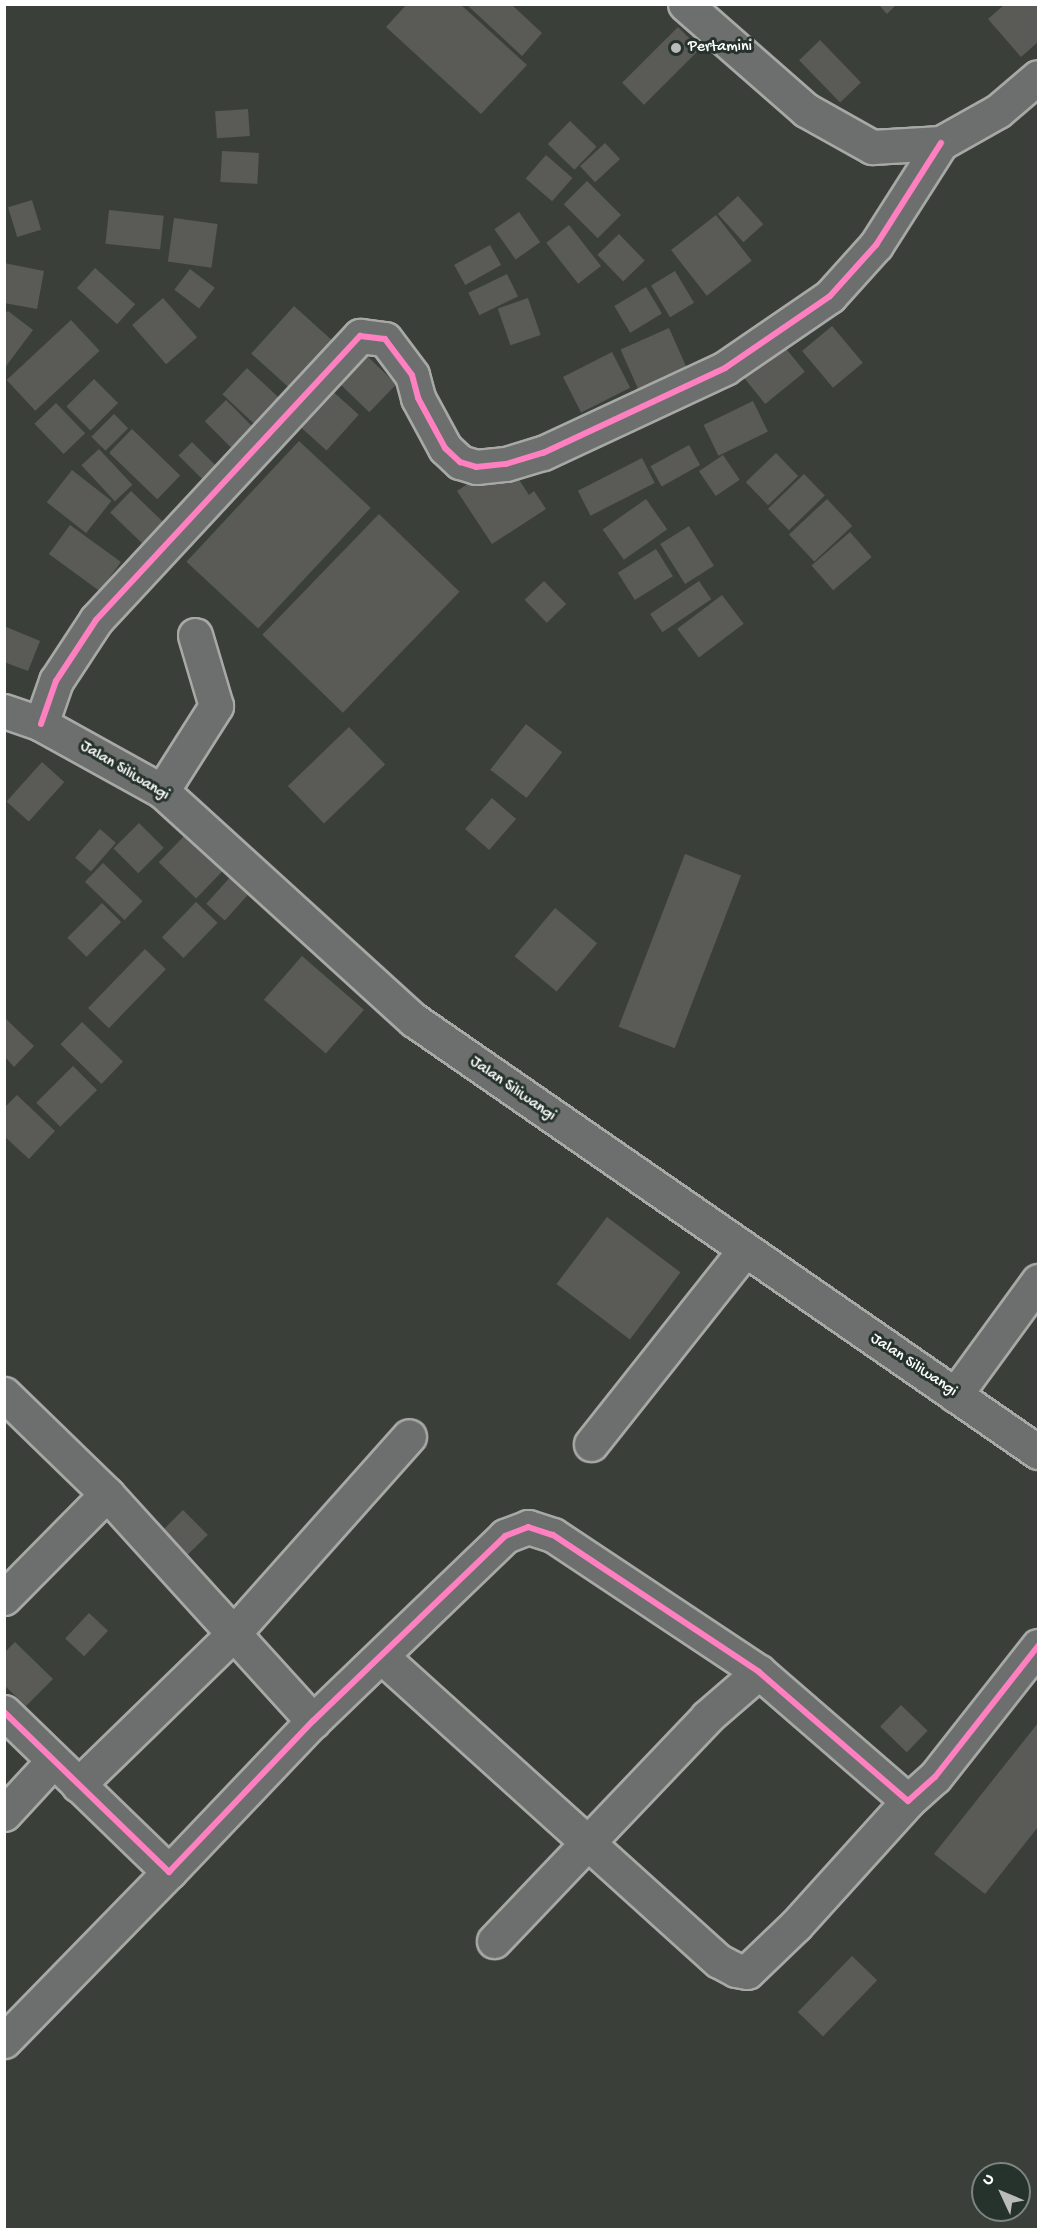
<!DOCTYPE html>
<style>
body{margin:0}
#map{position:relative;width:1043px;height:2234px;overflow:hidden;background:#3b3f3a;font-family:"Gochi Hand",sans-serif}
div>[style]{position:absolute}
[style*='--x']{left:calc(var(--x)*1px);top:calc(var(--y)*1px);width:calc(var(--w)*1px);rotate:calc(var(--a)*1deg)}
.building>*{inset:0;background:#5a5a56;transform-origin:0 0}
.roads{filter:drop-shadow(2px 0 #a7a9a6) drop-shadow(-2px 0 #a7a9a6) drop-shadow(0 2px #a7a9a6) drop-shadow(0 -2px #a7a9a6)}
.minor>*{height:33px;margin:-16.5px;padding:0 16.5px;transform-origin:16.5px;border-radius:16.5px;background:#6c6f6d}
.major>*{height:33px;margin:-16.5px;padding:0 16.5px;transform-origin:16.5px;border-radius:16.5px;background:#6c6f6d}
.cycleway>*{height:6px;margin:-3px;padding:0 3px;transform-origin:3px;border-radius:3px;background:#ff80c0}
.dots>*{width:16px;height:16px;translate:-50% -50%;box-sizing:border-box;border:3px solid #26332d;border-radius:50%}
span{translate:-50% -50%;white-space:nowrap;text-align:center;line-height:1.15;-webkit-text-stroke:6px #26332d;paint-order:stroke}
.poi-label{font-size:16px;color:#fff}
.left{translate:0 -50%;text-align:left}
.street-label{font-size:16px;color:#fff}
.frame{position:absolute;inset:0;border:6px solid #fff;pointer-events:none}
.north{position:absolute;left:971px;top:2162px;width:60px;height:60px;box-sizing:border-box;background:#26332d;border:2px solid #7d8581;border-radius:50%;rotate:314deg;font-size:16px;font-weight:700;line-height:24px;text-align:center;color:#fff}
.north::after{content:'';display:block;margin:auto;width:21px;height:27px;background:#babcba;clip-path:polygon(50% 0,100% 100%,50% 72%,0 100%)}
</style>
<div id="map">
<div class="building">
<div style="clip-path:polygon(407px 4px,460px 4px,527px 65px,481px 114px,386px 27px)"></div>
<div style="clip-path:polygon(466px 4px,511px 4px,542px 33px,522px 56px)"></div>
<div style="clip-path:polygon(878px 4px,897px 4px,887px 14px)"></div>
<div style="clip-path:polygon(1005px 4px,1038px 4px,1038px 42px,1021px 57px,988px 19px)"></div>
<div style="left:678px;top:27px;width:31px;height:79px;rotate:45deg"></div>
<div style="left:820px;top:40px;width:59px;height:29px;rotate:46deg"></div>
<div style="left:248px;top:109px;width:27px;height:33px;rotate:86deg"></div>
<div style="left:570px;top:121px;width:37px;height:32px;rotate:44deg"></div>
<div style="left:605px;top:143px;width:22px;height:34px;rotate:47deg"></div>
<div style="left:222px;top:151px;width:37px;height:31px;rotate:3deg"></div>
<div style="left:546px;top:155px;width:35px;height:31px;rotate:41deg"></div>
<div style="left:587px;top:181px;width:48px;height:33px;rotate:45deg"></div>
<div style="left:738px;top:196px;width:38px;height:27px;rotate:48deg"></div>
<div style="left:32px;top:200px;width:31px;height:25px;rotate:73deg"></div>
<div style="left:109px;top:210px;width:55px;height:34px;rotate:6deg"></div>
<div style="left:519px;top:212px;width:37px;height:30px;rotate:55deg"></div>
<div style="left:716px;top:215px;width:58px;height:57px;rotate:52deg"></div>
<div style="left:174px;top:218px;width:44px;height:44px;rotate:8deg"></div>
<div style="left:569px;top:225px;width:52px;height:29px;rotate:52deg"></div>
<div style="left:619px;top:234px;width:37px;height:30px;rotate:46deg"></div>
<div style="left:490px;top:245px;width:23px;height:41px;rotate:61deg"></div>
<div style="clip-path:polygon(4px 263px,44px 271px,37px 309px,4px 303px)"></div>
<div style="left:95px;top:268px;width:54px;height:27px;rotate:42deg"></div>
<div style="left:190px;top:269px;width:31px;height:26px;rotate:37deg"></div>
<div style="left:675px;top:271px;width:37px;height:28px;rotate:59deg"></div>
<div style="left:507px;top:274px;width:25px;height:43px;rotate:64deg"></div>
<div style="left:646px;top:287px;width:31px;height:37px;rotate:59deg"></div>
<div style="left:163px;top:298px;width:52px;height:41px;rotate:49deg"></div>
<div style="left:528px;top:298px;width:39px;height:32px;rotate:71deg"></div>
<div style="left:294px;top:306px;width:51px;height:64px;rotate:42deg"></div>
<div style="clip-path:polygon(8px 311px,33px 330px,4px 369px,4px 314px)"></div>
<div style="left:71px;top:320px;width:42px;height:88px;rotate:47deg"></div>
<div style="left:832px;top:326px;width:48px;height:39px;rotate:50deg"></div>
<div style="left:669px;top:328px;width:44px;height:53px;rotate:66deg"></div>
<div style="left:779px;top:340px;width:41px;height:51px;rotate:51deg"></div>
<div style="left:612px;top:352px;width:40px;height:55px;rotate:63deg"></div>
<div style="left:364px;top:353px;width:45px;height:39px;rotate:44deg"></div>
<div style="left:247px;top:368px;width:48px;height:36px;rotate:43deg"></div>
<div style="left:94px;top:379px;width:34px;height:39px;rotate:45deg"></div>
<div style="left:329px;top:388px;width:40px;height:48px;rotate:42deg"></div>
<div style="left:226px;top:400px;width:42px;height:30px;rotate:45deg"></div>
<div style="left:753px;top:401px;width:34px;height:55px;rotate:64deg"></div>
<div style="left:56px;top:403px;width:42px;height:30px;rotate:46deg"></div>
<div style="left:114px;top:414px;width:20px;height:32px;rotate:45deg"></div>
<div style="left:132px;top:429px;width:67px;height:33px;rotate:44deg"></div>
<div style="left:299px;top:441px;width:98px;height:165px;rotate:43deg"></div>
<div style="left:192px;top:442px;width:38px;height:19px;rotate:45deg"></div>
<div style="left:689px;top:445px;width:23px;height:44px;rotate:61deg"></div>
<div style="left:99px;top:449px;width:49px;height:24px;rotate:47deg"></div>
<div style="left:776px;top:453px;width:32px;height:42px;rotate:46deg"></div>
<div style="left:723px;top:455px;width:30px;height:29px;rotate:56deg"></div>
<div style="left:642px;top:458px;width:28px;height:72px;rotate:63deg"></div>
<div style="clip-path:polygon(511px 467px,529px 495px,534px 491px,546px 509px,492px 544px,457px 491px,481px 475px,486px 483px)"></div>
<div style="left:72px;top:470px;width:50px;height:41px;rotate:38deg"></div>
<div style="left:804px;top:474px;width:30px;height:50px;rotate:46deg"></div>
<div style="left:131px;top:491px;width:49px;height:30px;rotate:44deg"></div>
<div style="left:646px;top:499px;width:37px;height:53px;rotate:55deg"></div>
<div style="left:827px;top:499px;width:37px;height:52px;rotate:47deg"></div>
<div style="left:379px;top:514px;width:112px;height:168px;rotate:44deg"></div>
<div style="left:70px;top:525px;width:63px;height:36px;rotate:36deg"></div>
<div style="left:689px;top:526px;width:47px;height:34px;rotate:58deg"></div>
<div style="left:850px;top:532px;width:33px;height:51px;rotate:49deg"></div>
<div style="left:656px;top:549px;width:32px;height:45px;rotate:58deg"></div>
<div style="left:544px;top:581px;width:32px;height:27px;rotate:46deg"></div>
<div style="left:699px;top:581px;width:22px;height:59px;rotate:56deg"></div>
<div style="left:722px;top:595px;width:36px;height:56px;rotate:53deg"></div>
<div style="clip-path:polygon(4px 626px,40px 641px,28px 671px,4px 662px)"></div>
<div style="left:526px;top:724px;width:46px;height:58px;rotate:38deg"></div>
<div style="left:349px;top:727px;width:52px;height:85px;rotate:46deg"></div>
<div style="left:42px;top:762px;width:30px;height:53px;rotate:42deg"></div>
<div style="left:492px;top:798px;width:32px;height:41px;rotate:41deg"></div>
<div style="left:139px;top:823px;width:35px;height:36px;rotate:45deg"></div>
<div style="left:100px;top:829px;width:21px;height:38px;rotate:41deg"></div>
<div style="left:190px;top:830px;width:52px;height:45px;rotate:44deg"></div>
<div style="left:685px;top:854px;width:60px;height:185px;rotate:21deg"></div>
<div style="left:103px;top:863px;width:55px;height:26px;rotate:44deg"></div>
<div style="left:233px;top:874px;width:25px;height:40px;rotate:42deg"></div>
<div style="left:196px;top:902px;width:30px;height:49px;rotate:44deg"></div>
<div style="left:102px;top:903px;width:27px;height:49px;rotate:45deg"></div>
<div style="left:555px;top:908px;width:55px;height:63px;rotate:40deg"></div>
<div style="left:145px;top:949px;width:29px;height:82px;rotate:44deg"></div>
<div style="left:302px;top:956px;width:82px;height:58px;rotate:41deg"></div>
<div style="clip-path:polygon(5px 1018px,34px 1046px,14px 1067px,5px 1057px)"></div>
<div style="left:82px;top:1022px;width:57px;height:31px;rotate:44deg"></div>
<div style="left:73px;top:1066px;width:34px;height:52px;rotate:45deg"></div>
<div style="clip-path:polygon(17px 1095px,55px 1131px,29px 1159px,4px 1136px,4px 1108px)"></div>
<div style="left:607px;top:1217px;width:92px;height:84px;rotate:37deg"></div>
<div style="left:183px;top:1510px;width:35px;height:34px;rotate:45deg"></div>
<div style="left:89px;top:1613px;width:26px;height:35px;rotate:43deg"></div>
<div style="clip-path:polygon(15px 1642px,53px 1679px,26px 1706px,4px 1685px,4px 1653px)"></div>
<div style="left:901px;top:1705px;width:37px;height:30px;rotate:44deg"></div>
<div style="clip-path:polygon(1038px 1723px,1038px 1827px,985px 1894px,934px 1854px)"></div>
<div style="left:852px;top:1956px;width:35px;height:78px;rotate:44deg"></div>
</div>
<div class="roads">
<div class="minor">
<div style="--x:685;--y:4;--w:161;--a:41.2"></div>
<div style="--x:806;--y:110;--w:76;--a:29.3"></div>
<div style="--x:872;--y:147;--w:69;--a:-3.3"></div>
<div style="--x:941;--y:143;--w:65;--a:-29.3"></div>
<div style="--x:998;--y:111;--w:52;--a:-40.4"></div>
<div style="--x:41;--y:724;--w:46;--a:-70.8"></div>
<div style="--x:56;--y:681;--w:73;--a:-56.7"></div>
<div style="--x:96;--y:620;--w:388;--a:-47.1"></div>
<div style="--x:360;--y:336;--w:25;--a:7"></div>
<div style="--x:385;--y:339;--w:45;--a:53.1"></div>
<div style="--x:412;--y:375;--w:24;--a:75"></div>
<div style="--x:418;--y:398;--w:57;--a:61.6"></div>
<div style="--x:445;--y:448;--w:21;--a:43"></div>
<div style="--x:460;--y:462;--w:17;--a:17"></div>
<div style="--x:476;--y:467;--w:30;--a:-6"></div>
<div style="--x:506;--y:464;--w:39;--a:-17"></div>
<div style="--x:543;--y:453;--w:201;--a:-25"></div>
<div style="--x:725;--y:368;--w:127;--a:-34.4"></div>
<div style="--x:830;--y:296;--w:69;--a:-48"></div>
<div style="--x:876;--y:245;--w:121;--a:-57.5"></div>
<div style="--x:162;--y:791;--w:101;--a:-57.6"></div>
<div style="--x:216;--y:706;--w:74;--a:-106.5"></div>
<div style="--x:4;--y:1394;--w:144;--a:44.2"></div>
<div style="--x:107;--y:1494;--w:307;--a:47.8"></div>
<div style="--x:955;--y:1395;--w:141;--a:-53.9"></div>
<div style="--x:591;--y:1444;--w:246;--a:-51.6"></div>
<div style="--x:4;--y:1598;--w:146;--a:-45.3"></div>
<div style="--x:381;--y:1656;--w:455;--a:42.1"></div>
<div style="--x:719;--y:1961;--w:19;--a:28"></div>
<div style="--x:736;--y:1970;--w:11;--a:10"></div>
<div style="--x:747;--y:1972;--w:68;--a:-43.8"></div>
<div style="--x:796;--y:1925;--w:167;--a:-47.9"></div>
<div style="--x:4;--y:1712;--w:230;--a:44.1"></div>
<div style="--x:169;--y:1872;--w:209;--a:-46.4"></div>
<div style="--x:313;--y:1721;--w:267;--a:-43.9"></div>
<div style="--x:505;--y:1536;--w:25;--a:-21"></div>
<div style="--x:528;--y:1527;--w:26;--a:18"></div>
<div style="--x:553;--y:1535;--w:247;--a:33.6"></div>
<div style="--x:759;--y:1672;--w:197;--a:40.9"></div>
<div style="--x:908;--y:1801;--w:36;--a:-42"></div>
<div style="--x:935;--y:1777;--w:167;--a:-51.8"></div>
<div style="--x:78;--y:1785;--w:215;--a:-44.2"></div>
<div style="--x:232;--y:1635;--w:266;--a:-48.3"></div>
<div style="--x:4;--y:1814;--w:71;--a:-47.3"></div>
<div style="--x:494;--y:1941;--w:309;--a:-46.4"></div>
<div style="--x:707;--y:1717;--w:69;--a:-40.9"></div>
<div style="--x:4;--y:2041;--w:236;--a:-45.7"></div>
</div>
<div class="major">
<div style="--x:4;--y:711;--w:39;--a:19"></div>
<div style="--x:41;--y:724;--w:138;--a:29"></div>
<div style="--x:162;--y:791;--w:341;--a:42.3"></div>
<div style="--x:414;--y:1020;--w:759;--a:34.7"></div>
</div>
</div>
<div class="cycleway">
<div style="--x:41;--y:724;--w:46;--a:-70.8"></div>
<div style="--x:56;--y:681;--w:73;--a:-56.7"></div>
<div style="--x:96;--y:620;--w:388;--a:-47.1"></div>
<div style="--x:360;--y:336;--w:25;--a:7"></div>
<div style="--x:385;--y:339;--w:45;--a:53.1"></div>
<div style="--x:412;--y:375;--w:24;--a:75"></div>
<div style="--x:418;--y:398;--w:57;--a:61.6"></div>
<div style="--x:445;--y:448;--w:21;--a:43"></div>
<div style="--x:460;--y:462;--w:17;--a:17"></div>
<div style="--x:476;--y:467;--w:30;--a:-6"></div>
<div style="--x:506;--y:464;--w:39;--a:-17"></div>
<div style="--x:543;--y:453;--w:201;--a:-25"></div>
<div style="--x:725;--y:368;--w:127;--a:-34.4"></div>
<div style="--x:830;--y:296;--w:69;--a:-48"></div>
<div style="--x:876;--y:245;--w:121;--a:-57.5"></div>
<div style="--x:4;--y:1712;--w:230;--a:44.1"></div>
<div style="--x:169;--y:1872;--w:209;--a:-46.4"></div>
<div style="--x:313;--y:1721;--w:267;--a:-43.9"></div>
<div style="--x:505;--y:1536;--w:25;--a:-21"></div>
<div style="--x:528;--y:1527;--w:26;--a:18"></div>
<div style="--x:553;--y:1535;--w:247;--a:33.6"></div>
<div style="--x:759;--y:1672;--w:197;--a:40.9"></div>
<div style="--x:908;--y:1801;--w:36;--a:-42"></div>
<div style="--x:935;--y:1777;--w:167;--a:-51.8"></div>
</div>
<div class="dots">
<div style="left:676px;top:48px;background:#babcba"></div>
</div>
<div class="poi-label">
<span class="left" style="left:688px;top:48px">Pertamini</span>
</div>
<div class="street-label">
<span style="left:124px;top:772px;rotate:31deg">Jalan Siliwangi</span>
<span style="left:512px;top:1090px;rotate:35deg">Jalan Siliwangi</span>
<span style="left:913px;top:1366px;rotate:34deg">Jalan Siliwangi</span>
</div>
<div class="frame"></div>
<div class="north">U</div>
</div>
